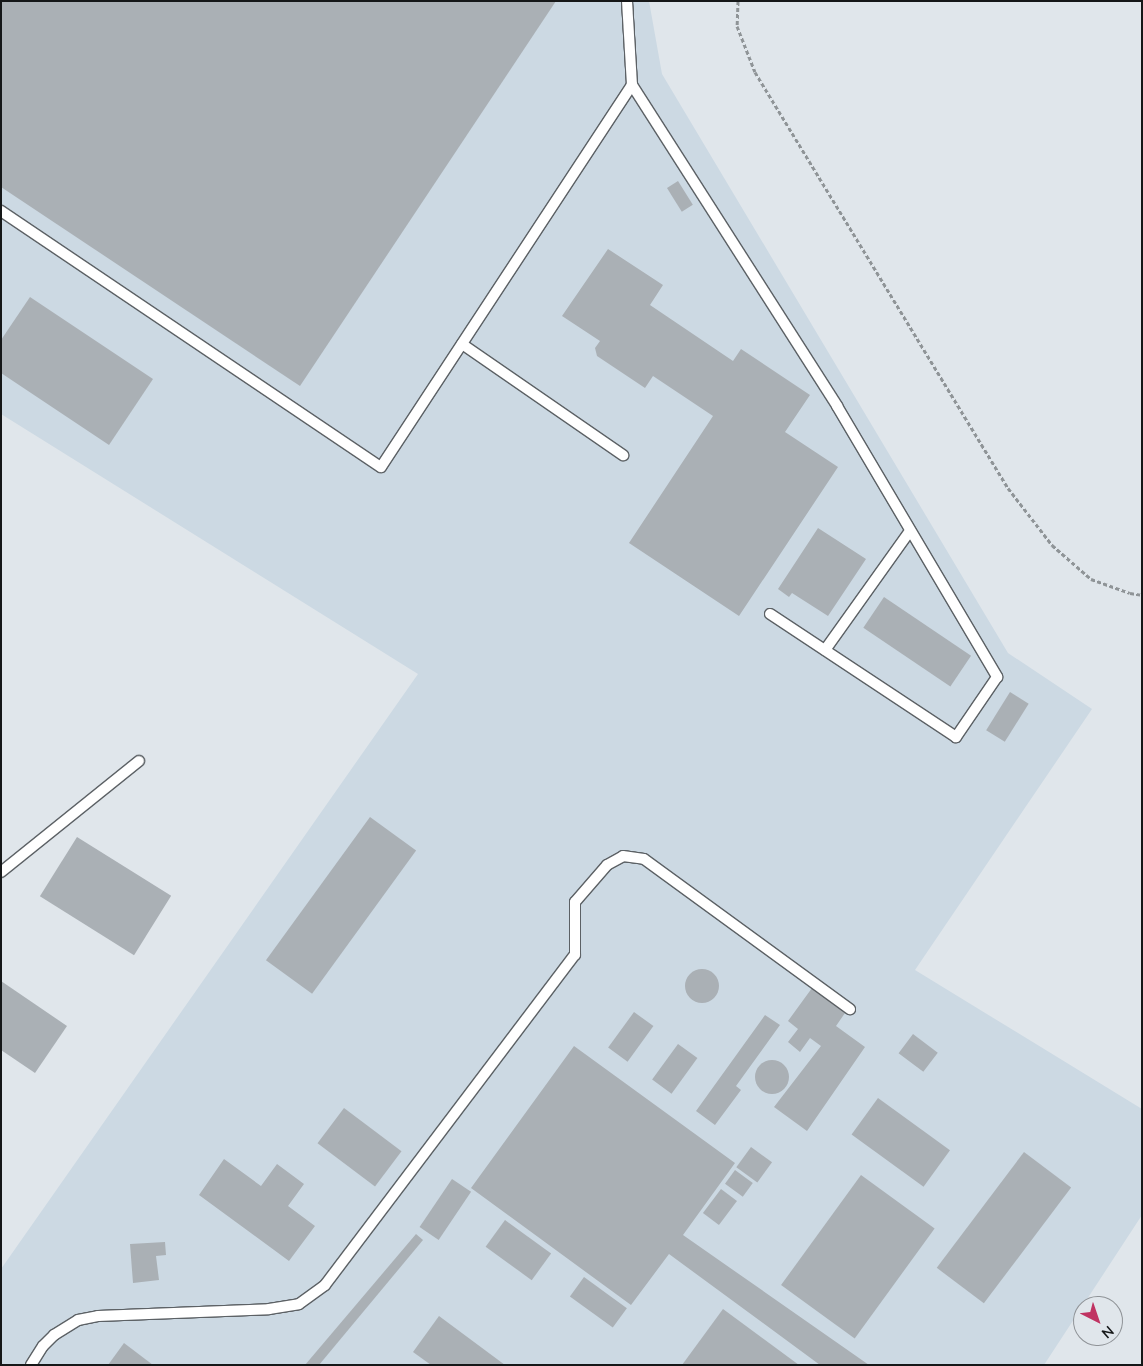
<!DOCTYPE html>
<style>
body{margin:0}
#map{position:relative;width:1143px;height:1366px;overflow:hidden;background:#e0e6eb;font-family:"Nunito Sans",sans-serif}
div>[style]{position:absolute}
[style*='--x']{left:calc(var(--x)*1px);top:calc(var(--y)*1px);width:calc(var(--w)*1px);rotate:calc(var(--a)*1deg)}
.built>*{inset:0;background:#ccd9e3}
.building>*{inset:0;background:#aab0b5;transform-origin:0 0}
.round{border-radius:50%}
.path>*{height:3px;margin-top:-1.5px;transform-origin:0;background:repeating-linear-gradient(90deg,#8f9497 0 4px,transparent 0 6.5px)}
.roads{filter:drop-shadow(1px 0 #5c6165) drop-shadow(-1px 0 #5c6165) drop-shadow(0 1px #5c6165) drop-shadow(0 -1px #5c6165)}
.service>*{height:10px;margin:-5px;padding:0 5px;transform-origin:5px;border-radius:5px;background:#fff}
span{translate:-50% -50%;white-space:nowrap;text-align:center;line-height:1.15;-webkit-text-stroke:4px #e0e6eb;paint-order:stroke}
.frame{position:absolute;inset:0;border:2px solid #151718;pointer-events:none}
.north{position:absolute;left:1073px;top:1296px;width:50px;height:50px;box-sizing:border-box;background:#e0e6eb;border:1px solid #8f9397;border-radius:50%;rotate:139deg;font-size:14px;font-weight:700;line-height:20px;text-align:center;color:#151718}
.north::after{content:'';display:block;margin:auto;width:18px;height:22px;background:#c03362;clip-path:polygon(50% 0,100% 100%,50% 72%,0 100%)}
</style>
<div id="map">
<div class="built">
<div style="clip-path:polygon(1px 1px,649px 1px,662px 74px,1008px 653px,1092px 709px,915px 970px,1142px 1109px,1142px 1215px,1044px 1365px,1px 1365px,1px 1269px,418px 674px,1px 414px)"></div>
</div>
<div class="building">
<div style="clip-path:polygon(1px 1px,556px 1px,300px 386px,1px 187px)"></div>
<div style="left:678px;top:181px;width:28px;height:13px;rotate:58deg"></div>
<div style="clip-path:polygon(608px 249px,663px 285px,650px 305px,733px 361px,741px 349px,810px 395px,785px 432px,838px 467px,739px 616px,629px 543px,713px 416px,653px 376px,645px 388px,597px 356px,595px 348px,600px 341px,562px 316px)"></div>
<div style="clip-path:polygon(30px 297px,153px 379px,109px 445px,1px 373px,1px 340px)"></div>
<div style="clip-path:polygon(818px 528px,866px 559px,828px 616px,792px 593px,789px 597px,778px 589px)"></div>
<div style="left:884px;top:597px;width:105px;height:37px;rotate:34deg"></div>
<div style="left:1010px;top:692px;width:22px;height:45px;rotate:32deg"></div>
<div style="left:370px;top:817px;width:57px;height:177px;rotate:36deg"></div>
<div style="left:77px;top:837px;width:111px;height:70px;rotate:32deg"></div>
<div class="round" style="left:685px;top:969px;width:34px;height:34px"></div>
<div style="clip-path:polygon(1px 981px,67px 1026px,35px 1073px,1px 1050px)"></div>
<div style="clip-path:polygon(812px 988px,845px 1013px,836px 1026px,865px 1047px,807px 1131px,774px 1107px,821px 1046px,810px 1038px,800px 1052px,788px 1042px,798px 1029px,788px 1021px)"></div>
<div style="left:634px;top:1012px;width:24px;height:44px;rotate:36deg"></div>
<div style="clip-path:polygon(765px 1015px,780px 1025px,736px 1086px,741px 1090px,715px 1125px,696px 1111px)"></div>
<div style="left:913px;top:1034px;width:31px;height:24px;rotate:37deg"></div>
<div style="left:678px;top:1044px;width:24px;height:44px;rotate:36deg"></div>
<div style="clip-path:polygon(574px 1046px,735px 1163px,683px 1235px,869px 1365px,820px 1365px,669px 1254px,631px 1305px,471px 1188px)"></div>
<div class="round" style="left:755px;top:1060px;width:34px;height:34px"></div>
<div style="left:878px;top:1098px;width:89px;height:45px;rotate:36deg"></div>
<div style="left:344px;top:1108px;width:72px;height:44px;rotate:37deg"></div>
<div style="left:751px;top:1147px;width:26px;height:25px;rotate:36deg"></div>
<div style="left:1024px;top:1152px;width:59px;height:145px;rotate:37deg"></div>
<div style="clip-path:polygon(224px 1159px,261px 1186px,277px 1164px,304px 1184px,288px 1206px,315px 1226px,289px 1261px,199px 1195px)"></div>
<div style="left:735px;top:1170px;width:22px;height:17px;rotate:36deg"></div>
<div style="left:861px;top:1175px;width:91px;height:136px;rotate:36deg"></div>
<div style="left:452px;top:1179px;width:23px;height:58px;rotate:34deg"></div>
<div style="left:721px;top:1189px;width:20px;height:30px;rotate:37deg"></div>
<div style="left:505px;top:1220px;width:57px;height:33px;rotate:36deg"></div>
<div style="clip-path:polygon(416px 1234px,423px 1240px,319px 1365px,305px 1365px)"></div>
<div style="clip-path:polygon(165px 1242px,166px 1255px,156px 1256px,159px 1280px,133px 1283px,130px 1244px)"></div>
<div style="left:584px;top:1277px;width:53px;height:24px;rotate:36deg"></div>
<div style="clip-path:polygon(723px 1309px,799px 1365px,682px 1365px)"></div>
<div style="clip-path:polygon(439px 1316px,505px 1365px,431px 1365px,413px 1352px)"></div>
<div style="clip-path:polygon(124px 1343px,153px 1365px,108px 1365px)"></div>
</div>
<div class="path">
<div style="--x:738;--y:1;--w:25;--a:92"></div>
<div style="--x:737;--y:26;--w:49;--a:68.6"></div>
<div style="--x:755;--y:72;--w:487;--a:58.7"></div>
<div style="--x:1008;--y:488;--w:72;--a:52.3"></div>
<div style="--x:1052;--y:545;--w:52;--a:41.1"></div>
<div style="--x:1091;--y:579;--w:41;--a:19.7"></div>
<div style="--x:1130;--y:593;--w:12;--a:9"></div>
</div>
<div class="roads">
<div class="service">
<div style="--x:627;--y:1;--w:84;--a:86.6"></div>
<div style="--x:632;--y:85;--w:381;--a:57.4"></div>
<div style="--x:837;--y:406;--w:315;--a:59.4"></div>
<div style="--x:997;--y:677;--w:73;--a:124.3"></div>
<div style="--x:956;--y:737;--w:223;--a:-146.5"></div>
<div style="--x:1;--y:211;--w:458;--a:34"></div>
<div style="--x:381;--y:467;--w:457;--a:-56.7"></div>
<div style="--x:462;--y:344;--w:196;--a:34.6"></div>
<div style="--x:825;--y:650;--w:146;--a:-54.5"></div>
<div style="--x:1;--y:872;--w:177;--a:-38.8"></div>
<div style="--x:31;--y:1365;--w:22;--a:-58"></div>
<div style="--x:43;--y:1346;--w:16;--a:-45"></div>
<div style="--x:54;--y:1335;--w:28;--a:-32"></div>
<div style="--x:78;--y:1320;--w:20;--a:-11"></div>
<div style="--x:98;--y:1316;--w:171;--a:-2.3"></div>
<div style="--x:269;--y:1309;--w:30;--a:-9"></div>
<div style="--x:299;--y:1304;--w:32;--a:-36"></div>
<div style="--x:325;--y:1285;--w:414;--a:-52.9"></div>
<div style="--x:575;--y:955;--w:53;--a:-90"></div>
<div style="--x:575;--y:902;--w:49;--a:-49.1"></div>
<div style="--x:607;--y:865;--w:18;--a:-29"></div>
<div style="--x:623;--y:856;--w:21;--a:8"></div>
<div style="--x:644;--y:859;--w:255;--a:36.1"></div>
</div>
</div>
<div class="frame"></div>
<div class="north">N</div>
</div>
